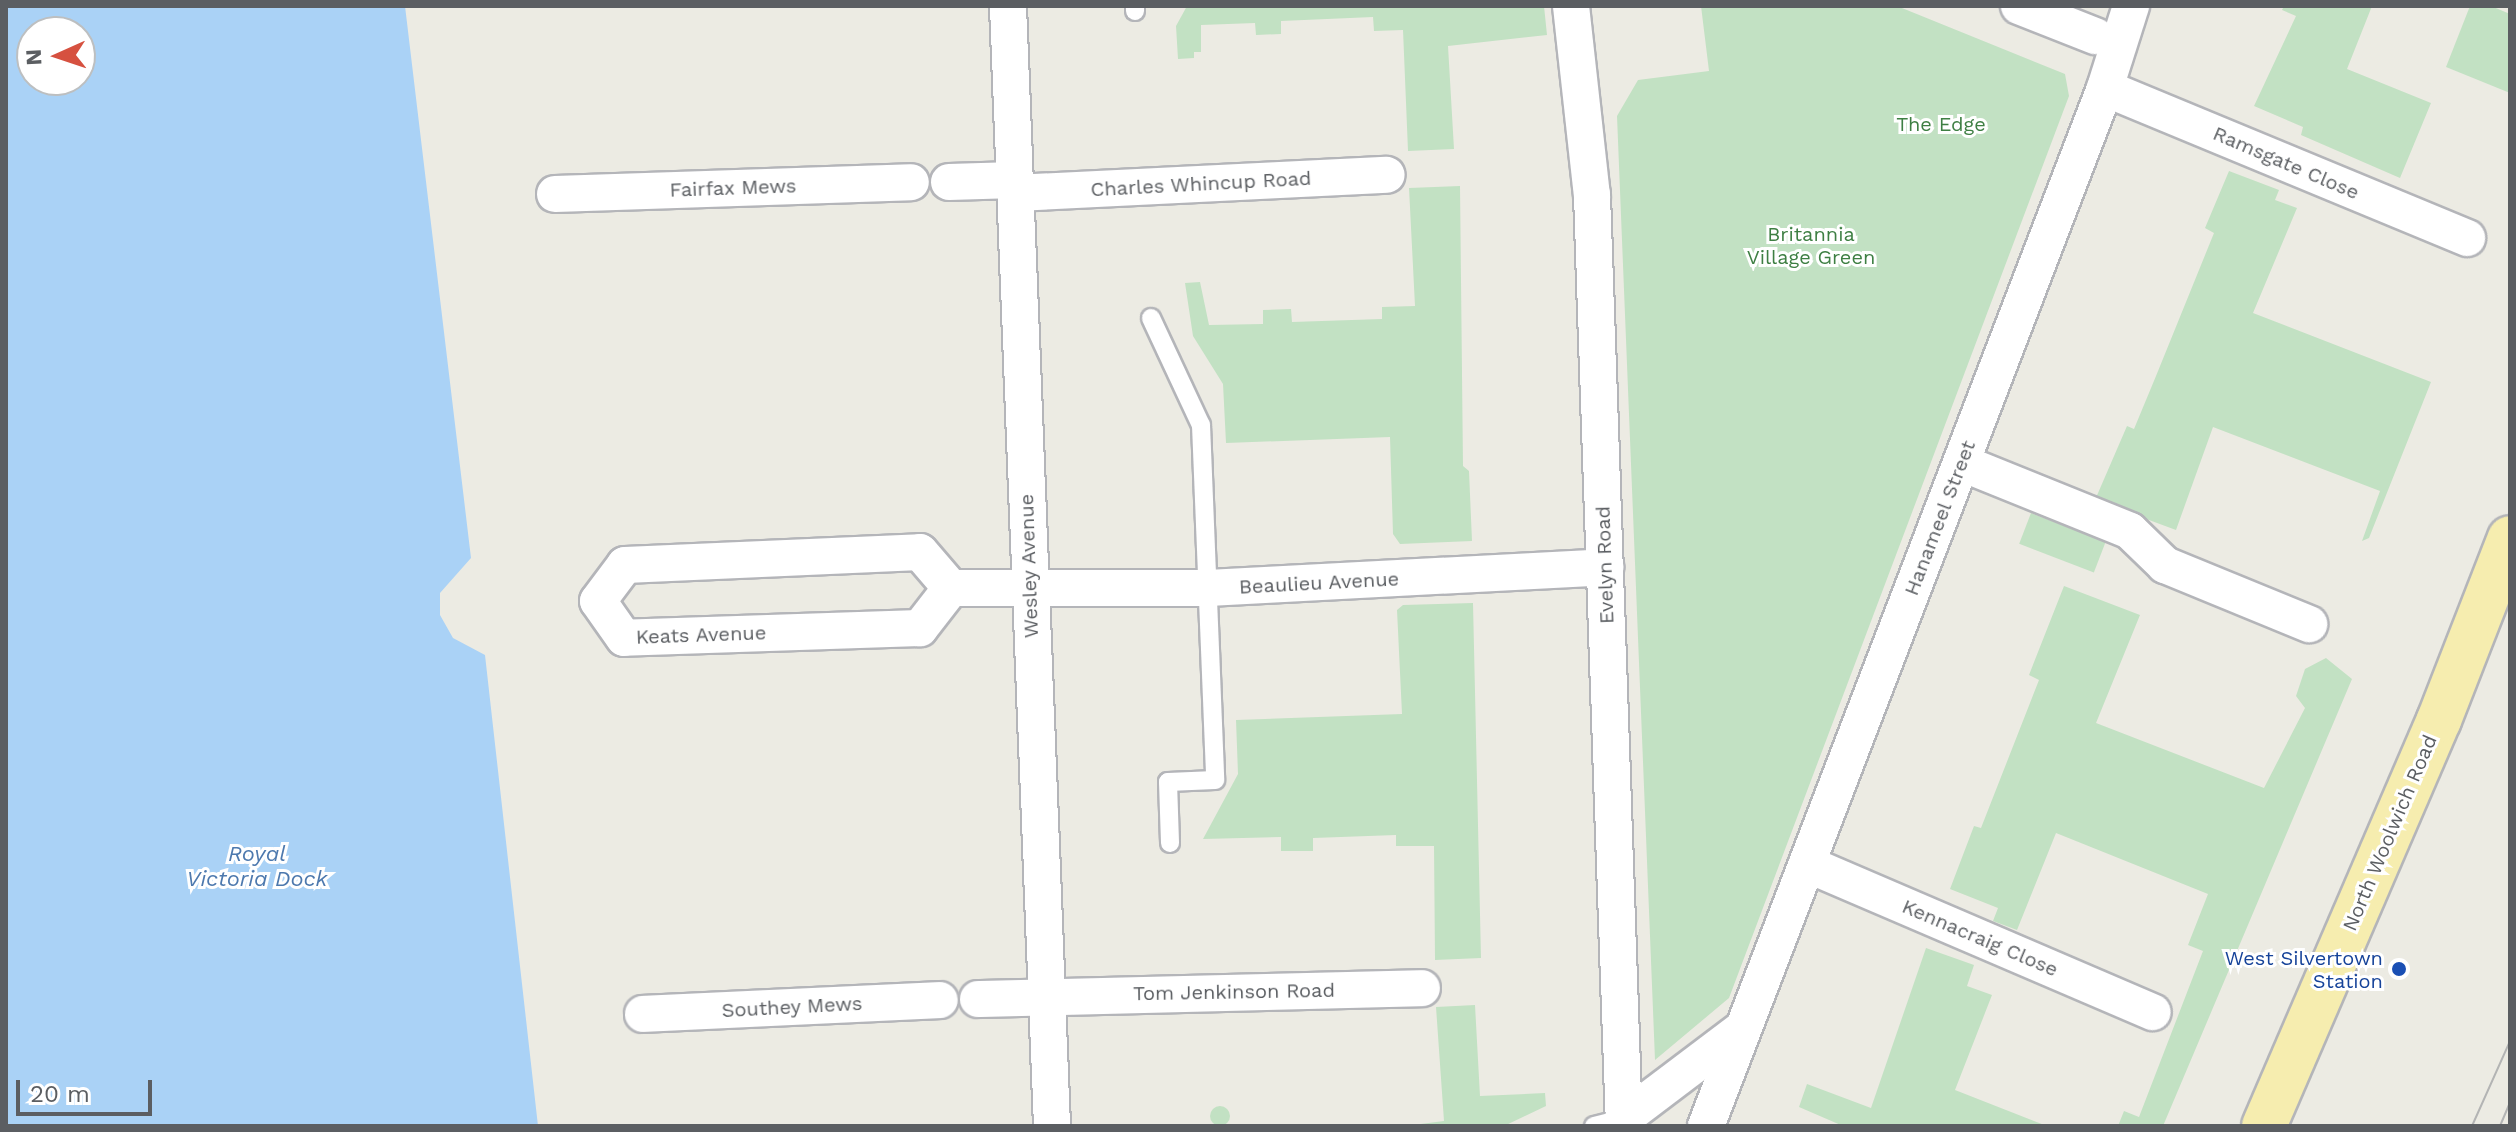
<!DOCTYPE html>
<style>
body{margin:0}
#map{position:relative;width:2516px;height:1132px;overflow:hidden;background:#ecebe3;font-family:"Work Sans",sans-serif}
div>[style]{position:absolute}
[style*='--x']{left:calc(var(--x)*1px);top:calc(var(--y)*1px);width:calc(var(--w)*1px);rotate:calc(var(--a)*1deg)}
.green>*{inset:0;background:#c2e1c3;transform-origin:0 0}
.round{border-radius:50%}
.water>*{inset:0;background:#aad2f6}
.roads{filter:drop-shadow(2px 0 #b4b5b9) drop-shadow(-2px 0 #b4b5b9) drop-shadow(0 2px #b4b5b9) drop-shadow(0 -2px #b4b5b9)}
.lane>*{height:18px;margin:-9px;padding:0 9px;transform-origin:9px;border-radius:9px;background:#fff}
.street>*{height:36px;margin:-18px;padding:0 18px;transform-origin:18px;border-radius:18px;background:#fff}
.primary>*{height:44px;margin:-22px;padding:0 22px;transform-origin:22px;border-radius:22px;background:#f6edaf}
.tram>*{height:2px;margin:-1px;padding:0 1px;transform-origin:1px;border-radius:1px;background:#b3b4b4}
.dots>*{width:22px;height:22px;translate:-50% -50%;box-sizing:border-box;border:4px solid #fff;border-radius:50%}
span{translate:-50% -50%;white-space:nowrap;text-align:center;line-height:1.15;-webkit-text-stroke:6px #fff;paint-order:stroke}
.park-label{font-size:20px;color:#3e7f43}
.street-label{font-size:20px;color:#5b5e62}
.transit-label{font-size:20px;color:#164399}
.right{translate:-100% -50%;text-align:right}
.water-label{font-size:22px;color:#4d79ae;font-style:italic}
.frame{position:absolute;inset:0;border:8px solid #5b5e62;pointer-events:none}
.north{position:absolute;left:16px;top:16px;width:80px;height:80px;box-sizing:border-box;background:#fff;border:2px solid #bdbfc0;border-radius:50%;rotate:267deg;font-size:22px;font-weight:700;line-height:32px;text-align:center;color:#5b5e62}
.north::after{content:'';display:block;margin:auto;width:28px;height:36px;background:#d65140;clip-path:polygon(50% 0,100% 100%,50% 72%,0 100%)}
.scale{position:absolute;left:16px;top:1080px;width:136px;height:36px;box-sizing:border-box;border:4px solid #5b5e62;border-top:0;padding-left:10px;font-size:24px;line-height:28px;white-space:nowrap;color:#5b5e62;-webkit-text-stroke:6px #fff;paint-order:stroke}
</style>
<div id="map">
<div class="green">
<div style="clip-path:polygon(1187px 6px,1544px 6px,1547px 35px,1448px 46px,1454px 149px,1408px 151px,1403px 30px,1374px 31px,1373px 17px,1281px 21px,1281px 34px,1256px 35px,1255px 23px,1201px 25px,1201px 52px,1194px 52px,1194px 58px,1178px 59px,1176px 26px)"></div>
<div style="clip-path:polygon(1701px 6px,1897px 6px,2065px 74px,2069px 96px,1729px 998px,1655px 1060px,1617px 116px,1638px 80px,1709px 71px)"></div>
<div style="clip-path:polygon(2284px 6px,2372px 6px,2347px 69px,2431px 103px,2400px 178px,2301px 135px,2303px 127px,2254px 106px,2296px 16px,2282px 10px)"></div>
<div style="clip-path:polygon(2470px 6px,2491px 6px,2510px 14px,2510px 93px,2446px 67px)"></div>
<div style="clip-path:polygon(2229px 171px,2279px 190px,2275px 200px,2297px 208px,2253px 313px,2431px 382px,2369px 538px,2362px 541px,2380px 491px,2213px 427px,2176px 530px,2095px 500px,2127px 426px,2134px 429px,2156px 376px,2214px 233px,2205px 228px)"></div>
<div style="clip-path:polygon(1460px 186px,1463px 466px,1469px 471px,1472px 541px,1400px 544px,1393px 534px,1390px 437px,1226px 443px,1223px 384px,1193px 336px,1185px 283px,1200px 282px,1209px 325px,1263px 324px,1263px 310px,1291px 309px,1292px 322px,1382px 319px,1382px 307px,1415px 306px,1409px 188px)"></div>
<div style="left:2031px;top:513px;width:80px;height:33px;rotate:21deg"></div>
<div style="clip-path:polygon(2064px 586px,2140px 615px,2096px 723px,2264px 788px,2305px 708px,2296px 696px,2305px 669px,2326px 658px,2352px 679px,2163px 1126px,2118px 1126px,2124px 1111px,2139px 1117px,2203px 951px,2188px 945px,2208px 894px,2056px 833px,2017px 930px,1993px 921px,1998px 908px,1950px 889px,1974px 826px,1981px 828px,2039px 680px,2029px 675px)"></div>
<div style="clip-path:polygon(1473px 603px,1481px 958px,1435px 960px,1434px 846px,1396px 846px,1396px 835px,1313px 838px,1313px 851px,1281px 851px,1281px 837px,1203px 839px,1238px 774px,1236px 720px,1402px 714px,1397px 610px,1403px 605px)"></div>
<div style="clip-path:polygon(1926px 948px,1974px 965px,1967px 986px,1992px 995px,1955px 1090px,2047px 1126px,1843px 1126px,1799px 1107px,1807px 1084px,1871px 1108px)"></div>
<div style="clip-path:polygon(1475px 1005px,1480px 1096px,1545px 1093px,1546px 1106px,1504px 1126px,1405px 1126px,1444px 1121px,1436px 1007px)"></div>
<div class="round" style="left:1210px;top:1106px;width:20px;height:20px"></div>
</div>
<div class="water">
<div style="clip-path:polygon(evenodd,6px 6px,405px 6px,471px 558px,440px 593px,440px 615px,453px 638px,485px 655px,538px 1126px,6px 1126px,6px 6px,32px 32px,80px 32px,80px 80px,32px 80px,32px 32px)"></div>
</div>
<div class="roads">
<div class="lane">
<div style="--x:1135;--y:6;--w:5;--a:90"></div>
<div style="--x:1151;--y:318;--w:118;--a:65"></div>
<div style="--x:1201;--y:425;--w:355;--a:87.7"></div>
<div style="--x:1215;--y:780;--w:47;--a:177.6"></div>
<div style="--x:1168;--y:782;--w:61;--a:88.1"></div>
<div style="--x:1594;--y:1126;--w:30;--a:-14"></div>
</div>
<div class="street">
<div style="--x:1008;--y:6;--w:1121;--a:87.75"></div>
<div style="--x:1571;--y:6;--w:190;--a:83.7"></div>
<div style="--x:1592;--y:195;--w:932;--a:88.03"></div>
<div style="--x:2019;--y:6;--w:82;--a:21.5"></div>
<div style="--x:2105;--y:88;--w:392;--a:22.5"></div>
<div style="--x:949;--y:182;--w:66;--a:-1.7"></div>
<div style="--x:1015;--y:193;--w:372;--a:-2.8"></div>
<div style="--x:555;--y:194;--w:356;--a:-1.9"></div>
<div style="--x:1962;--y:463;--w:181;--a:22"></div>
<div style="--x:2130;--y:531;--w:49;--a:44.2"></div>
<div style="--x:2165;--y:565;--w:156;--a:22.3"></div>
<div style="--x:951;--y:588;--w:51;--a:127.8"></div>
<div style="--x:920;--y:628;--w:296;--a:178.1"></div>
<div style="--x:624;--y:638;--w:45;--a:-125.1"></div>
<div style="--x:598;--y:601;--w:45;--a:-53.1"></div>
<div style="--x:625;--y:565;--w:295;--a:-2.5"></div>
<div style="--x:920;--y:552;--w:48;--a:49.3"></div>
<div style="--x:951;--y:588;--w:257;--a:0"></div>
<div style="--x:1208;--y:588;--w:398;--a:-3"></div>
<div style="--x:1807;--y:864;--w:376;--a:23.2"></div>
<div style="--x:978;--y:999;--w:444;--a:-1.4"></div>
<div style="--x:643;--y:1014;--w:297;--a:-2.7"></div>
<div style="--x:1623;--y:1119;--w:149;--a:-37.1"></div>
<div style="--x:1706;--y:1126;--w:1112;--a:-68.97"></div>
<div style="--x:2105;--y:88;--w:86;--a:-72.4"></div>
</div>
<div class="primary">
<div style="--x:2264;--y:1126;--w:442;--a:-66.7"></div>
<div style="--x:2439;--y:720;--w:195;--a:-68.7"></div>
</div>
</div>
<div class="tram">
<div style="--x:2472;--y:1126;--w:93;--a:-65.9"></div>
<div style="--x:2500;--y:1126;--w:25;--a:-67"></div>
</div>
<div class="dots">
<div style="left:2399px;top:969px;background:#1a4fb4"></div>
</div>
<div class="park-label">
<span style="left:1941px;top:124px">The Edge</span>
<span style="left:1811px;top:246px">Britannia<br>Village Green</span>
</div>
<div class="street-label">
<span style="left:2286px;top:163px;rotate:23deg">Ramsgate Close</span>
<span style="left:1201px;top:184px;rotate:-3deg">Charles Whincup Road</span>
<span style="left:733px;top:188px;rotate:-2deg">Fairfax Mews</span>
<span style="left:1940px;top:518px;rotate:-69deg">Hanameel Street</span>
<span style="left:1605px;top:565px;rotate:-92deg">Evelyn Road</span>
<span style="left:1029px;top:566px;rotate:-92deg">Wesley Avenue</span>
<span style="left:1319px;top:583px;rotate:-3deg">Beaulieu Avenue</span>
<span style="left:701px;top:635px;rotate:-2deg">Keats Avenue</span>
<span style="left:2390px;top:833px;rotate:-67deg">North Woolwich Road</span>
<span style="left:1980px;top:938px;rotate:23deg">Kennacraig Close</span>
<span style="left:1234px;top:992px;rotate:-1deg">Tom Jenkinson Road</span>
<span style="left:792px;top:1007px;rotate:-3deg">Southey Mews</span>
</div>
<div class="transit-label">
<span class="right" style="left:2383px;top:970px">West Silvertown<br>Station</span>
</div>
<div class="water-label">
<span style="left:257px;top:866px">Royal<br>Victoria Dock</span>
</div>
<div class="frame"></div>
<div class="north">N</div>
<div class="scale">20 m</div>
</div>
